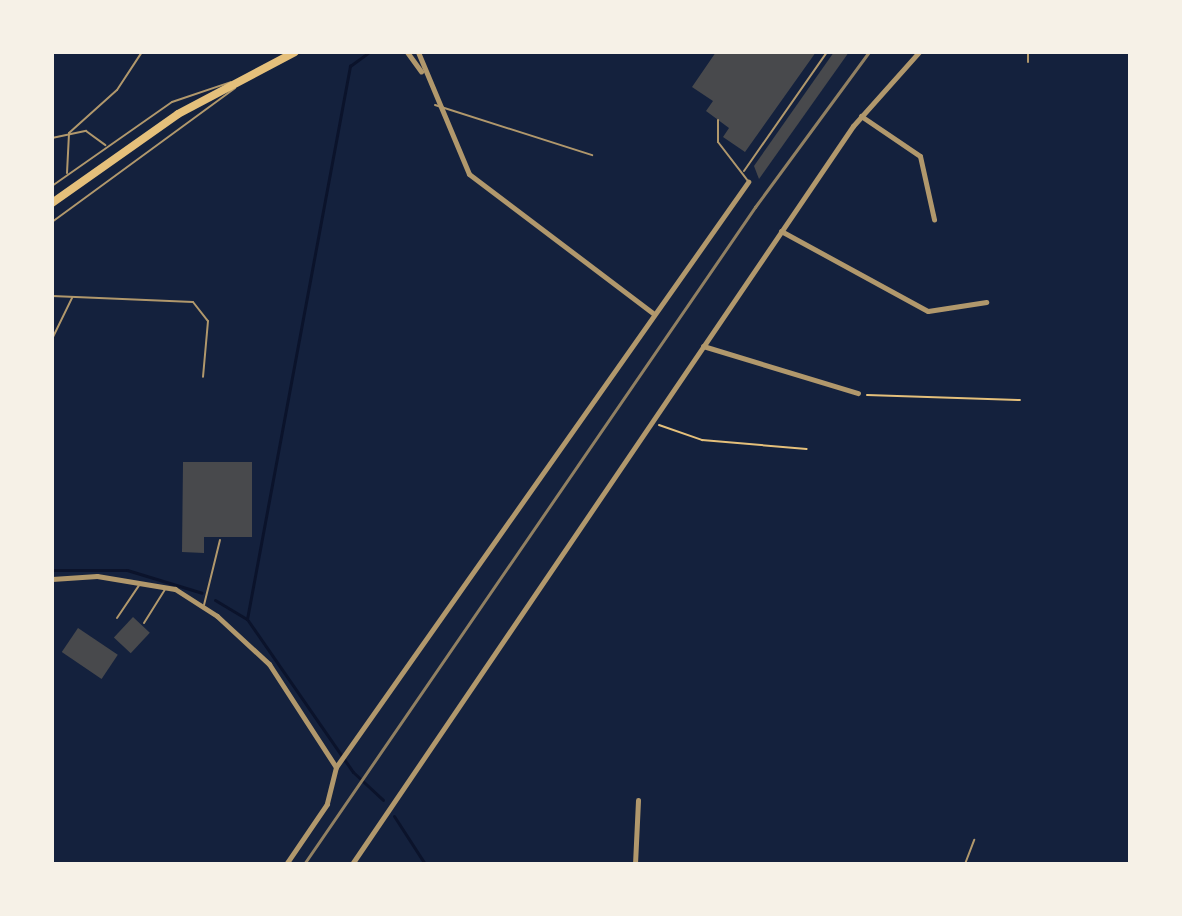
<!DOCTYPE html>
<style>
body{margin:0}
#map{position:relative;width:1182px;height:916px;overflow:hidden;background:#14213d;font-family:"Golos Text",sans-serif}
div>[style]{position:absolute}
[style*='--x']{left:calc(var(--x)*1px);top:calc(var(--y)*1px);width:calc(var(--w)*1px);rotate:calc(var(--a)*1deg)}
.stream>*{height:3px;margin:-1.5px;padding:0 1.5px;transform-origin:1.5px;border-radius:1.5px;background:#0b132b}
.building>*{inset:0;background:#48494c;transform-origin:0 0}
.path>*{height:2px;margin:-1px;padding:0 1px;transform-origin:1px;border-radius:1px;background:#e5c07b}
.service>*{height:2px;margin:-1px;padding:0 1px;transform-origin:1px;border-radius:1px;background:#b1986c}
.minor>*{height:5px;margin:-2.5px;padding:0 2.5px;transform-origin:2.5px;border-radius:2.5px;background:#b1986c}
.primary>*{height:8px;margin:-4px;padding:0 4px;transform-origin:4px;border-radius:4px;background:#e5c07b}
.rail>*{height:3px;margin:-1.5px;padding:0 1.5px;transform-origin:1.5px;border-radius:1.5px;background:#918062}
span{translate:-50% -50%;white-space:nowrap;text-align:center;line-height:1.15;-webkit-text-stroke:6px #f6f1e7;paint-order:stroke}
.frame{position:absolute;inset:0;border:54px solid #f6f1e7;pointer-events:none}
</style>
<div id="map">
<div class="stream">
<div style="--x:52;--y:570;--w:75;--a:0"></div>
<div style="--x:127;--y:570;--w:78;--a:17"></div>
<div style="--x:215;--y:600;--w:37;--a:31"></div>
<div style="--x:247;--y:619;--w:186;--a:55.3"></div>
<div style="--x:353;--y:772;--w:41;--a:43"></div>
<div style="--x:247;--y:619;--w:563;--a:-79.45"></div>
<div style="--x:350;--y:66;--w:24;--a:-36"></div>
<div style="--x:394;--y:816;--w:57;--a:57.1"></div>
</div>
<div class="building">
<div style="clip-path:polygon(716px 52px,816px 52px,745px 152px,723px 137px,729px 128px,706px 111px,713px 101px,692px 87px)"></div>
<div style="clip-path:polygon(834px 52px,849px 52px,759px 179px,754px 166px)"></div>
<div style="clip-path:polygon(183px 462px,252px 462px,252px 537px,204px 537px,204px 553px,182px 552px)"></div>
<div style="left:133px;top:617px;width:23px;height:28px;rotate:43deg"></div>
<div style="left:78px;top:628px;width:48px;height:29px;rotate:34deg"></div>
</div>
<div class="path">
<div style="--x:867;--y:395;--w:153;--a:1.9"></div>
<div style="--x:659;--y:425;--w:46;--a:19.2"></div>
<div style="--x:702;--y:440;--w:105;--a:4.9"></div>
</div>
<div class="service">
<div style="--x:1028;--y:62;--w:10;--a:-90"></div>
<div style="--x:435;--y:105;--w:165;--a:17.7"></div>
<div style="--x:718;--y:120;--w:22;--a:90"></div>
<div style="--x:718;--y:142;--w:49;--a:52.4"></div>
<div style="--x:52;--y:138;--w:35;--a:-12"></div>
<div style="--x:86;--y:131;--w:24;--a:36"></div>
<div style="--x:744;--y:171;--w:145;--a:-55.1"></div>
<div style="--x:67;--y:173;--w:40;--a:-87.1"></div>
<div style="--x:69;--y:133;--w:64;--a:-41.9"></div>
<div style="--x:117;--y:90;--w:45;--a:-56.7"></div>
<div style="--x:52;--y:186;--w:146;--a:-35"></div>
<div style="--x:172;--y:102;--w:62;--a:-18.7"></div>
<div style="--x:52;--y:222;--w:227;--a:-36.2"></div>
<div style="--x:52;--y:296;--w:141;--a:2.4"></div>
<div style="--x:193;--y:302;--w:24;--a:52"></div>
<div style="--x:208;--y:321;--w:56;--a:95.1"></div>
<div style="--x:52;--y:339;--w:46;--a:-64"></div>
<div style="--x:204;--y:605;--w:67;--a:-76.2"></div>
<div style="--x:117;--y:618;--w:40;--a:-56"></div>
<div style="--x:144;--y:623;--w:39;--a:-58"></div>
<div style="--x:965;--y:864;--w:26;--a:-69"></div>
</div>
<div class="minor">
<div style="--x:407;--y:52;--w:24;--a:54"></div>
<div style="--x:418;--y:52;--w:132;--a:67.3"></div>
<div style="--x:469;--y:174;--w:232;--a:37.1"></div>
<div style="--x:861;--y:116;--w:71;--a:34.1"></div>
<div style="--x:920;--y:156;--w:65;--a:77.5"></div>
<div style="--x:781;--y:231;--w:167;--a:28.6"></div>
<div style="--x:928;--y:311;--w:59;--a:-8.8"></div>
<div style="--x:703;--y:346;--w:162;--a:16.9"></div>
<div style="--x:52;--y:579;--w:45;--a:-3.8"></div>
<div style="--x:97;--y:576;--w:79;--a:9.5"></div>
<div style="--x:175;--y:589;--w:50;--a:32.7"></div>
<div style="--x:217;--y:616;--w:71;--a:42.7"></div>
<div style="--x:269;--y:664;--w:123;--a:57"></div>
<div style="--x:336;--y:767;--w:38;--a:104"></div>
<div style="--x:327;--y:804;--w:73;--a:124.3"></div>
<div style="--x:336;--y:767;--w:716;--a:-54.84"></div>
<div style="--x:352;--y:864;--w:892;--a:-55.83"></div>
<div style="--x:853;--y:126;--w:99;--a:-48.3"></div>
<div style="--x:635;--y:864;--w:64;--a:-87.3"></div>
</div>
<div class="primary">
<div style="--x:52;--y:203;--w:154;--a:-35.2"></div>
<div style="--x:178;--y:114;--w:132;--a:-27.9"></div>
</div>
<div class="rail">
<div style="--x:304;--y:864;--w:797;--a:-55.53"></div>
<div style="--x:755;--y:207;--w:192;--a:-53.7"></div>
</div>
<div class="frame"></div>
</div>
